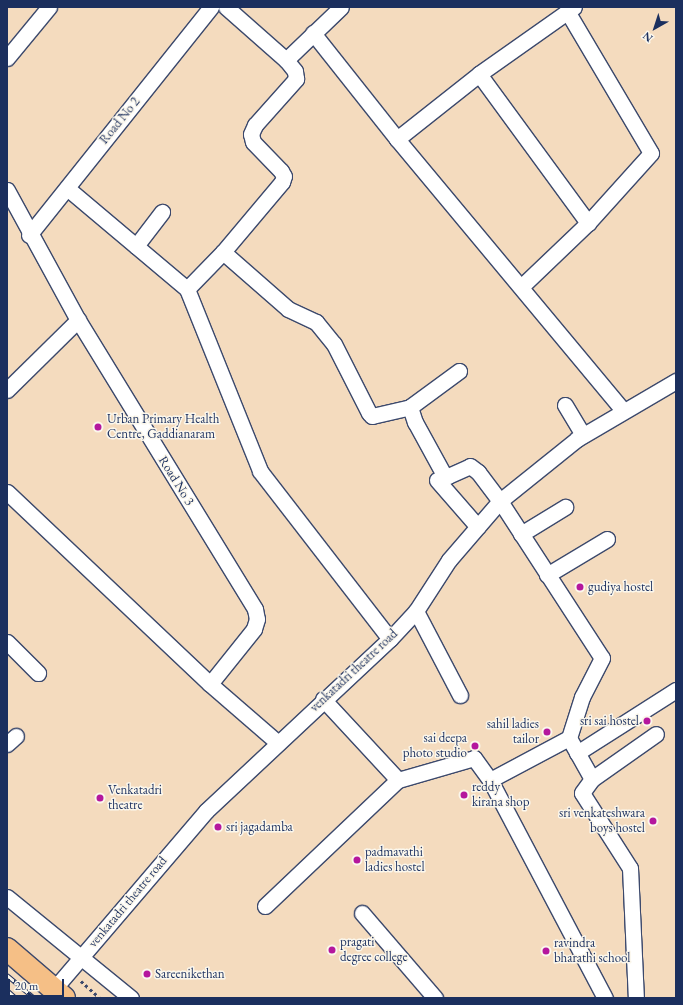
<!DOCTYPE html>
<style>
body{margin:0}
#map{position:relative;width:683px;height:1005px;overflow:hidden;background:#f4dbbe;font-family:"EB Garamond",serif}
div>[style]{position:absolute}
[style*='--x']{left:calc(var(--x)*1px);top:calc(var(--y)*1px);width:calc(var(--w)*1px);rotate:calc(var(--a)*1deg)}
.path>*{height:2.5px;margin-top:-1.25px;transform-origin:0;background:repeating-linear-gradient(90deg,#3c496c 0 3px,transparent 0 6px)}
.roads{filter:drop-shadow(1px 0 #3c496c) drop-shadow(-1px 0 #3c496c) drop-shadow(0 1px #3c496c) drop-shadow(0 -1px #3c496c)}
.street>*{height:15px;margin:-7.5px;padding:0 7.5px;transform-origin:7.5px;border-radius:7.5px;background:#fff}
.highway>*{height:22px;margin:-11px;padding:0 11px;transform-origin:11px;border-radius:11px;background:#f5bf86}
.rail>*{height:4.5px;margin-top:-2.25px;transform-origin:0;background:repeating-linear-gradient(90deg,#fbf7ec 0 9px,#1b2f5e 0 18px);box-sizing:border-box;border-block:1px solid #1b2f5e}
.dots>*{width:11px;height:11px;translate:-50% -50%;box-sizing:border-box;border:2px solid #fbf7ec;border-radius:50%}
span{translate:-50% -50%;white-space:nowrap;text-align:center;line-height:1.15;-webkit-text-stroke:3px #fbf7ec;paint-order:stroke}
.street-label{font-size:13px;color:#1b2f5e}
.poi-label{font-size:13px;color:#1b2f5e}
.left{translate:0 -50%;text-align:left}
.right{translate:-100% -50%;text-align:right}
.frame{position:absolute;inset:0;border:8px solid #1b2f5e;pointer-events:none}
.north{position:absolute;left:635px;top:8px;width:40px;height:40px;-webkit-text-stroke:3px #fbf7ec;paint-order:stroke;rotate:219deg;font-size:11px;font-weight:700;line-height:16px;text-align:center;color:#1b2f5e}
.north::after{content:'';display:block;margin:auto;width:14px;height:18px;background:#1b2f5e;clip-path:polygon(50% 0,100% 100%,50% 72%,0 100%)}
.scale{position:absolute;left:8px;top:979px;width:56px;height:18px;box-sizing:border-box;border:2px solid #1b2f5e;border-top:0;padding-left:5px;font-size:12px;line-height:14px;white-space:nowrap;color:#1b2f5e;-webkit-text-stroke:3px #fbf7ec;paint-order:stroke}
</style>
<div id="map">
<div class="path">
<div style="--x:81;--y:981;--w:25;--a:42"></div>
</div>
<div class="roads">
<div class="street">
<div style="--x:226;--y:7;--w:80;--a:41.5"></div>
<div style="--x:313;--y:33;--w:135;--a:51.6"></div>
<div style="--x:397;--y:139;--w:353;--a:50.2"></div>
<div style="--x:7;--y:58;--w:66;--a:-50.5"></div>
<div style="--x:479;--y:74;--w:185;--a:53.8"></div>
<div style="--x:397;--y:139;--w:105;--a:-38.4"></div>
<div style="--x:479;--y:74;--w:116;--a:-35.2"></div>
<div style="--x:67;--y:188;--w:157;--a:40.1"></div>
<div style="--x:187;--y:289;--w:196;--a:68.1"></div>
<div style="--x:260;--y:471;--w:212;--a:52.3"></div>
<div style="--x:7;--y:190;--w:148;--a:61.4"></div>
<div style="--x:78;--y:320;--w:339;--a:58.5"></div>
<div style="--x:255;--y:609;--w:10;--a:79"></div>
<div style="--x:257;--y:619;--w:10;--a:107"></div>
<div style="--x:254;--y:629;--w:70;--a:128.7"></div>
<div style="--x:29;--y:235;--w:292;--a:-51.4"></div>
<div style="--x:136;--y:246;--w:43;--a:-52.6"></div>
<div style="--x:223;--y:252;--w:86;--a:41.2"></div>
<div style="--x:288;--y:309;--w:31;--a:25"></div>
<div style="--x:316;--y:322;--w:28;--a:51"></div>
<div style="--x:334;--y:344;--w:77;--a:63.1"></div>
<div style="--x:369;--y:413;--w:4;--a:45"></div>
<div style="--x:372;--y:416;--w:39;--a:-13"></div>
<div style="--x:522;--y:286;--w:91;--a:-43.7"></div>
<div style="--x:588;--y:223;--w:94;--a:-48"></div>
<div style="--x:651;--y:153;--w:165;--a:-120.6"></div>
<div style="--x:187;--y:289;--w:52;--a:-45.8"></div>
<div style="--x:223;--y:252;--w:92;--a:-49.9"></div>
<div style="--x:282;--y:182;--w:6;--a:-72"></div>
<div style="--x:284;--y:176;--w:6;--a:-121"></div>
<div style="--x:281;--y:171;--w:40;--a:-134"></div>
<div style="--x:253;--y:142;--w:8;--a:-104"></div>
<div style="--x:251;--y:134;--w:10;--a:-66"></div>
<div style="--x:255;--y:125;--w:62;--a:-48.3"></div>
<div style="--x:296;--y:79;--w:8;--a:-97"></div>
<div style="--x:295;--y:71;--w:14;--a:-129"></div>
<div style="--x:286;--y:60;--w:76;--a:-43.9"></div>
<div style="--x:459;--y:371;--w:61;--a:143.7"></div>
<div style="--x:410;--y:407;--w:16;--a:72"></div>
<div style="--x:415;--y:422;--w:60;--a:61.3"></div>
<div style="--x:444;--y:475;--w:4;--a:14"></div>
<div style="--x:448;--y:476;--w:24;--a:-24"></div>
<div style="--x:470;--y:466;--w:10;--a:37"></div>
<div style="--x:478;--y:472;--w:36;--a:53"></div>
<div style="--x:500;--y:501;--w:187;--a:57"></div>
<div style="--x:602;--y:658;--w:44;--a:117.1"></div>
<div style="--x:582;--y:697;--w:43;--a:107.6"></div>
<div style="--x:569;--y:738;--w:47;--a:60.7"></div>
<div style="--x:592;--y:779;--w:17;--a:126"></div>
<div style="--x:582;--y:793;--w:89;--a:57.4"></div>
<div style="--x:630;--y:868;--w:130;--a:87.4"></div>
<div style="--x:7;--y:390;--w:100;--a:-44.6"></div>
<div style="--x:565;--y:405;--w:35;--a:59"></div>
<div style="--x:437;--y:480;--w:62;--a:48.9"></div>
<div style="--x:7;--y:492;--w:279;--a:43.4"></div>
<div style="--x:210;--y:684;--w:90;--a:40.9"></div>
<div style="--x:521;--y:534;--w:52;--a:-31.5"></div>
<div style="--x:547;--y:575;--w:70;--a:-31"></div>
<div style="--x:416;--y:611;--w:95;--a:62.4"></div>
<div style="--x:7;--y:642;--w:44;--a:45"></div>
<div style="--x:323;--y:699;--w:110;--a:47.2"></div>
<div style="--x:7;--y:744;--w:12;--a:-42"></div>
<div style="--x:577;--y:753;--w:117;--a:-32.5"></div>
<div style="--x:592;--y:779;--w:78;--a:-35.1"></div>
<div style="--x:490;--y:780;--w:89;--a:-28"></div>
<div style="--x:7;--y:897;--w:160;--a:39.2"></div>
<div style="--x:265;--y:906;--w:183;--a:-43.5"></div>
<div style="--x:398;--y:780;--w:79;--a:-16.1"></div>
<div style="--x:474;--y:758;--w:27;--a:54"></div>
<div style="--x:490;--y:780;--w:246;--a:62.2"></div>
<div style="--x:362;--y:913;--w:112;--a:49.3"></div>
<div style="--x:54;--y:989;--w:234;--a:-49.5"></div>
<div style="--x:206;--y:811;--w:252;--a:-43.1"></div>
<div style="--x:390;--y:639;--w:38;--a:-47"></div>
<div style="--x:416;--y:611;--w:61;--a:-57.1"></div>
<div style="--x:449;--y:560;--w:78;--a:-49.2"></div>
<div style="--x:500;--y:501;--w:99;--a:-38.8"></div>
<div style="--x:577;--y:439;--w:115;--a:-30.4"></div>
</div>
<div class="highway">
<div style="--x:7;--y:949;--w:75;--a:40.7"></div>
</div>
</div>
<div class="rail">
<div style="--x:7;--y:975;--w:35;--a:40"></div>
<div style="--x:7;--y:990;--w:12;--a:42"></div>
</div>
<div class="dots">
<div style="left:98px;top:427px;background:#b5179e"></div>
<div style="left:580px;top:587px;background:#b5179e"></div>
<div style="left:647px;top:721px;background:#b5179e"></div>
<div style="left:547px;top:732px;background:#b5179e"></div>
<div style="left:475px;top:746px;background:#b5179e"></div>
<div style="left:464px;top:795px;background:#b5179e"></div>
<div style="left:100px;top:798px;background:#b5179e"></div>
<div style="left:653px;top:821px;background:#b5179e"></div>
<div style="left:218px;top:827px;background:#b5179e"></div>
<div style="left:357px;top:860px;background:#b5179e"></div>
<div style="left:332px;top:950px;background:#b5179e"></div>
<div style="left:546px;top:951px;background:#b5179e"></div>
<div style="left:147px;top:974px;background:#b5179e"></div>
</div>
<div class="street-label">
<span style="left:120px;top:121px;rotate:-51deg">Road No 2</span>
<span style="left:176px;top:481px;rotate:58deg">Road No 3</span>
<span style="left:354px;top:671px;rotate:-43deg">venkatadri theatre road</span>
<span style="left:128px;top:902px;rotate:-50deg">venkatadri theatre road</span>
</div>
<div class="poi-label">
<span class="left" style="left:107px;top:427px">Urban Primary Health<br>Centre, Gaddianaram</span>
<span class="left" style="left:588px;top:587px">gudiya hostel</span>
<span class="right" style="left:639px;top:721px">sri sai hostel</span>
<span class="right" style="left:539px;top:732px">sahil ladies<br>tailor</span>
<span class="right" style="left:467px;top:746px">sai deepa<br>photo studio</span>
<span class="left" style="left:472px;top:795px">reddy<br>kirana shop</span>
<span class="left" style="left:108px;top:798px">Venkatadri<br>theatre</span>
<span class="right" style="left:645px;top:821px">sri venkateshwara<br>boys hostel</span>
<span class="left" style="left:226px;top:827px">sri jagadamba</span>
<span class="left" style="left:365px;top:860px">padmavathi<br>ladies hostel</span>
<span class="left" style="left:340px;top:950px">pragati<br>degree college</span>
<span class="left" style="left:554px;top:951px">ravindra<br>bharathi school</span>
<span class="left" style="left:155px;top:974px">Sareenikethan</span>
</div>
<div class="frame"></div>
<div class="north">N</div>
<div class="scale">20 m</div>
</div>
